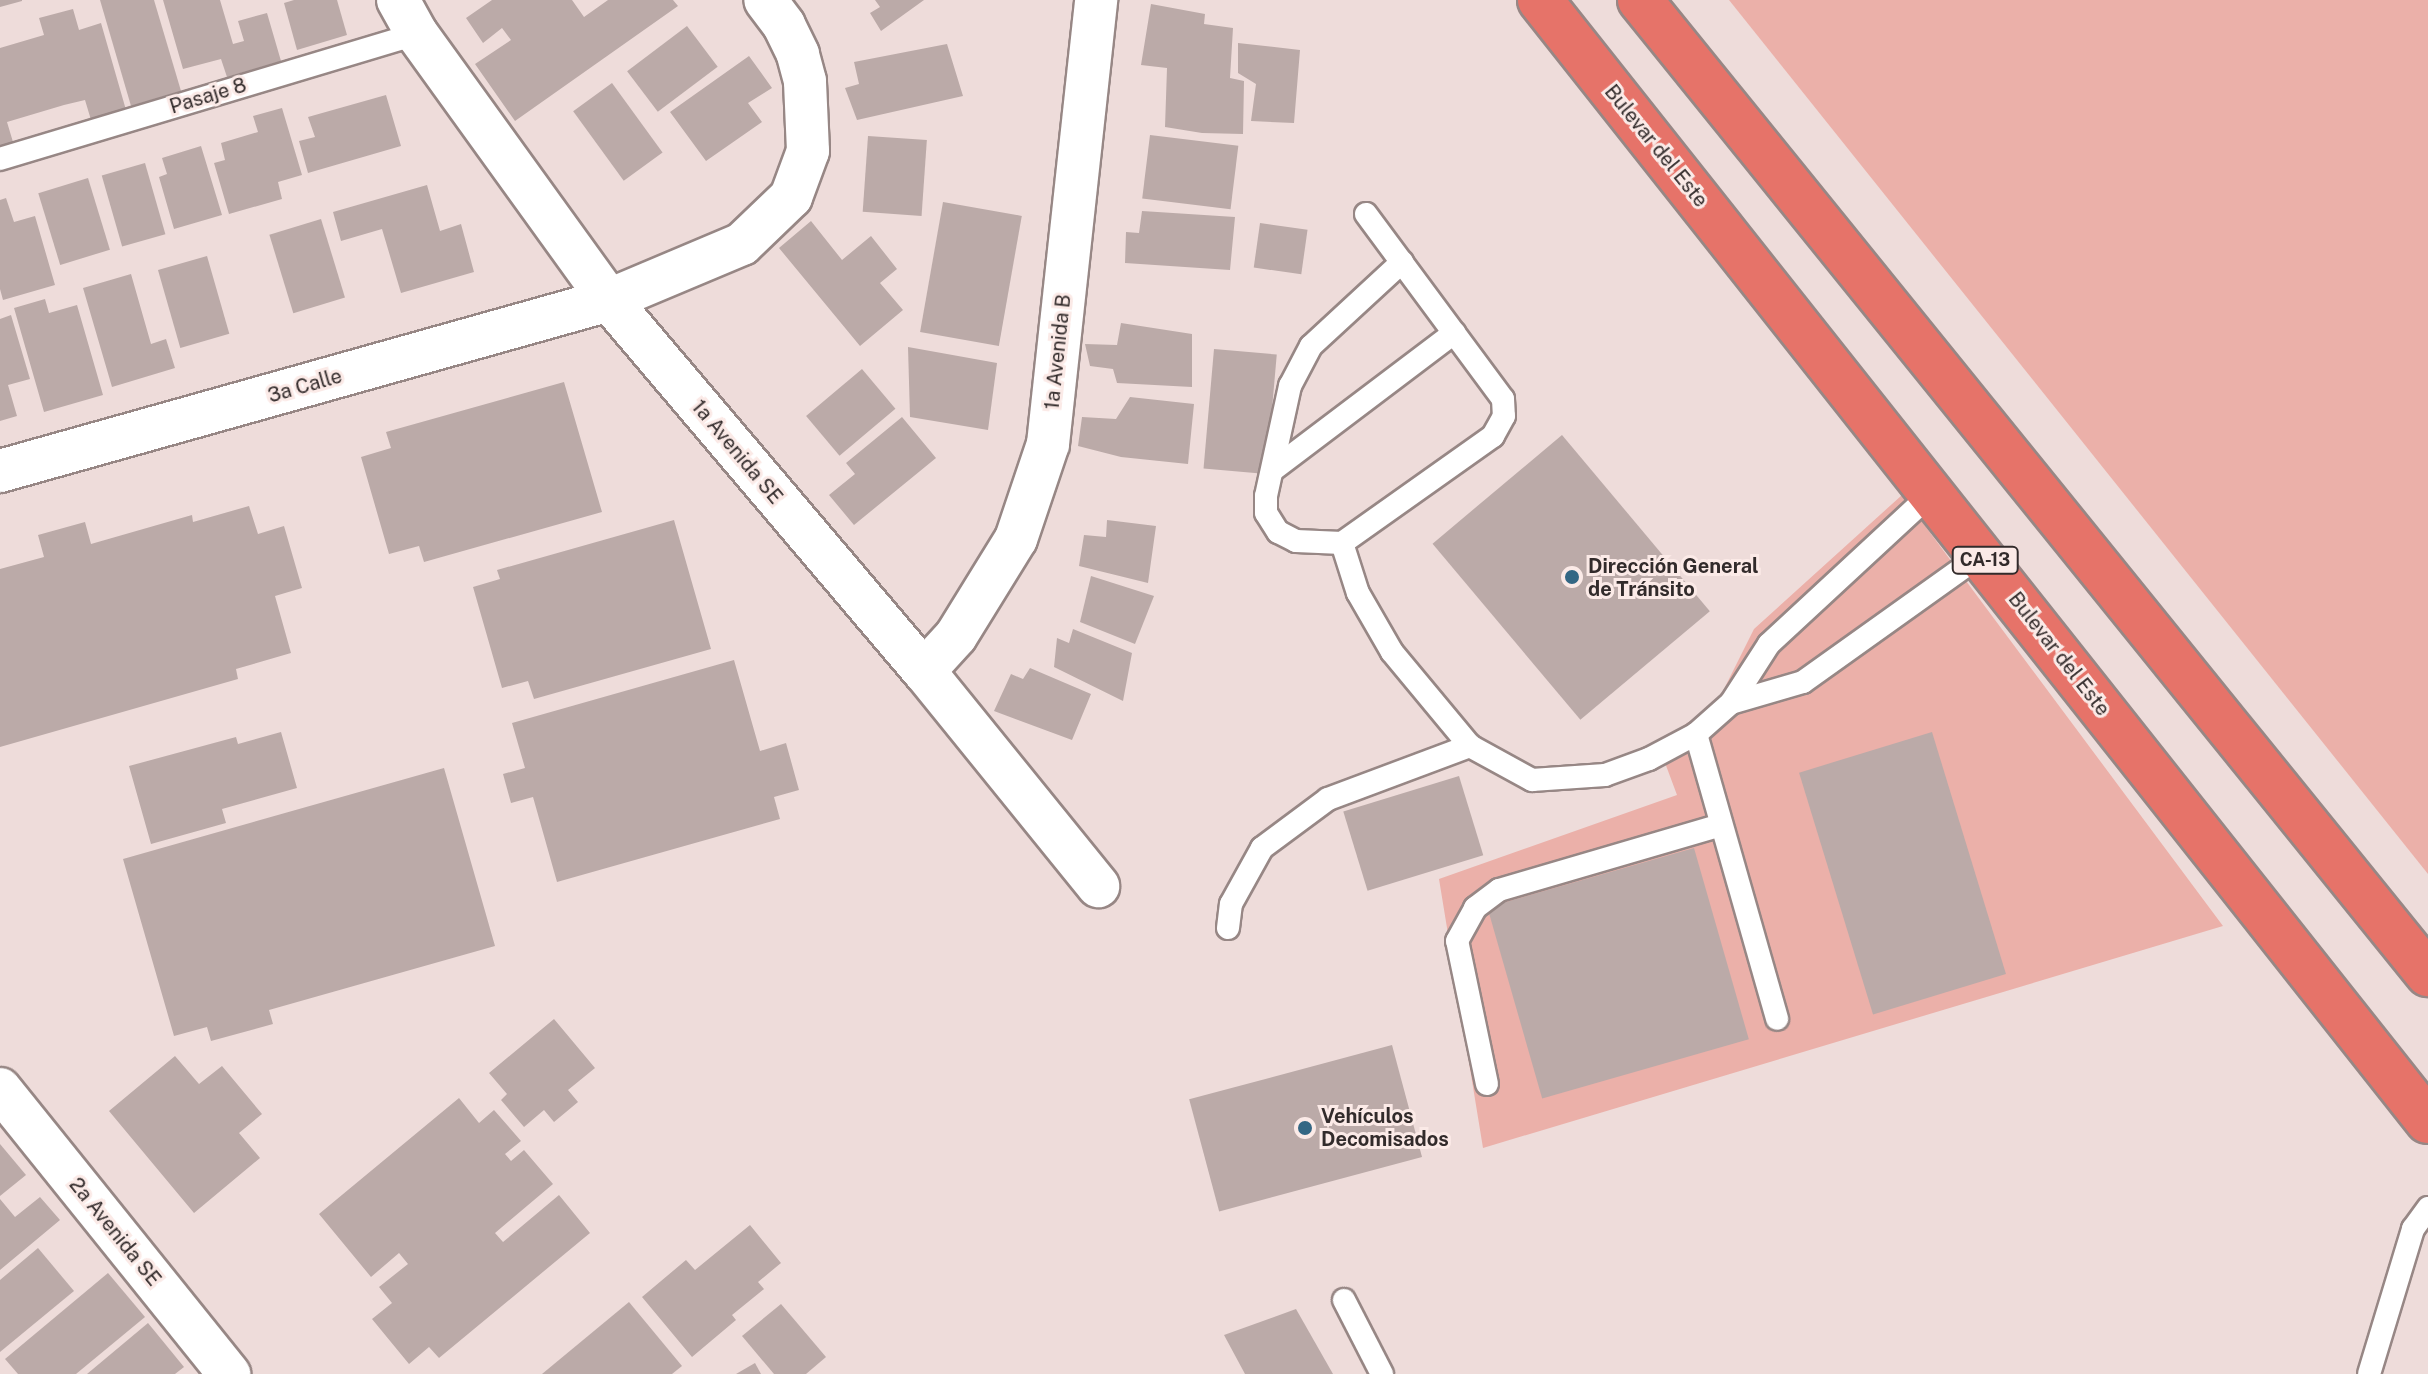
<!DOCTYPE html>
<meta charset="utf-8">
<style>
body{margin:0}
#map{position:relative;width:2428px;height:1374px;overflow:hidden;background:#eedcda;font-family:"Public Sans",sans-serif}
div>[style]{position:absolute}
[style*='--x']{left:calc(var(--x)*1px);top:calc(var(--y)*1px);width:calc(var(--w)*1px);rotate:calc(var(--a)*1deg)}
.green>*{inset:0;background:#ebb0a9}
.building>*{inset:0;background:#bbaaa8;transform-origin:0 0}
.roads{filter:drop-shadow(2px 0 #978785) drop-shadow(-2px 0 #978785) drop-shadow(0 2px #978785) drop-shadow(0 -2px #978785)}
.lane>*{height:22px;margin:-11px;padding:0 11px;transform-origin:11px;border-radius:11px;background:#fff}
.street>*{height:42px;margin:-21px;padding:0 21px;transform-origin:21px;border-radius:21px;background:#fff}
.highway>*{height:44px;margin:-22px;padding:0 22px;transform-origin:22px;border-radius:22px;background:#e67369}
.dots>*{width:22px;height:22px;translate:-50% -50%;box-sizing:border-box;border:4px solid #fbeae7;border-radius:50%}
span{translate:-50% -50%;white-space:nowrap;text-align:center;line-height:1.15;-webkit-text-stroke:6px #fbeae7;paint-order:stroke}
.shield-label span{padding:2px 6px;background:#fbeae7;border:2px solid;border-radius:6px;-webkit-text-stroke-width:0}
.shield-label{font-size:18px;color:#322b2b;font-weight:700}
.street-label{font-size:20px;color:#322b2b}
.poi-label{font-size:20px;color:#322b2b;font-weight:700}
.left{translate:0 -50%;text-align:left}
</style>
<div id="map">
<div class="green">
<div style="clip-path:polygon(1729px 0,2428px 0,2428px 874px)"></div>
<div style="clip-path:polygon(1902px 495px,2223px 926px,1483px 1148px,1439px 879px,1677px 795px,1658px 744px,1718px 701px,1754px 629px)"></div>
</div>
<div class="building">
<div style="clip-path:polygon(0 0,22px 0,22px 1px,0 7px)"></div>
<div style="clip-path:polygon(100px 0,154px 0,181px 91px,131px 106px)"></div>
<div style="clip-path:polygon(163px 0,220px 0,233px 44px,244px 41px,238px 21px,267px 13px,281px 61px,227px 77px,221px 59px,183px 69px)"></div>
<div style="clip-path:polygon(294px 0,337px 0,347px 35px,297px 50px,284px 3px)"></div>
<div style="clip-path:polygon(492px 0,572px 0,584px 17px,608px 0,673px 0,678px 6px,515px 121px,475px 64px,511px 40px,502px 28px,483px 43px,466px 18px)"></div>
<div style="clip-path:polygon(875px 0,924px 0,881px 31px,870px 13px,880px 7px)"></div>
<div style="clip-path:polygon(1151px 4px,1205px 14px,1204px 24px,1233px 28px,1230px 78px,1244px 81px,1243px 134px,1202px 133px,1165px 127px,1167px 68px,1141px 65px)"></div>
<div style="clip-path:polygon(73px 9px,79px 30px,101px 23px,126px 110px,91px 120px,85px 100px,64px 105px,7px 122px,13px 142px,0 146px,0 48px,44px 35px,39px 18px)"></div>
<div style="left:687px;top:26px;width:51px;height:75px;rotate:53deg"></div>
<div style="clip-path:polygon(1238px 43px,1300px 50px,1294px 123px,1251px 121px,1256px 84px,1238px 73px)"></div>
<div style="clip-path:polygon(947px 44px,963px 96px,857px 120px,845px 88px,859px 84px,854px 62px)"></div>
<div style="clip-path:polygon(749px 56px,772px 88px,748px 103px,762px 122px,706px 161px,670px 112px)"></div>
<div style="left:612px;top:83px;width:86px;height:48px;rotate:54deg"></div>
<div style="clip-path:polygon(386px 95px,401px 146px,308px 173px,299px 141px,315px 137px,308px 117px)"></div>
<div style="clip-path:polygon(282px 108px,302px 175px,278px 182px,282px 199px,229px 214px,214px 163px,225px 160px,221px 143px,258px 132px,253px 116px)"></div>
<div style="left:1150px;top:135px;width:89px;height:64px;rotate:7deg"></div>
<div style="left:868px;top:136px;width:59px;height:76px;rotate:4deg"></div>
<div style="clip-path:polygon(201px 146px,222px 215px,174px 229px,159px 177px,167px 174px,162px 158px)"></div>
<div style="left:145px;top:163px;width:74px;height:45px;rotate:74deg"></div>
<div style="left:88px;top:178px;width:75px;height:52px;rotate:73deg"></div>
<div style="clip-path:polygon(427px 185px,440px 231px,461px 224px,474px 272px,401px 293px,382px 229px,341px 241px,333px 212px)"></div>
<div style="clip-path:polygon(6px 198px,14px 222px,35px 216px,55px 285px,3px 300px,0 289px,0 200px)"></div>
<div style="left:943px;top:202px;width:80px;height:132px;rotate:10deg"></div>
<div style="clip-path:polygon(1142px 211px,1235px 217px,1230px 270px,1125px 263px,1126px 232px,1139px 233px)"></div>
<div style="left:321px;top:219px;width:82px;height:54px;rotate:73deg"></div>
<div style="clip-path:polygon(811px 221px,842px 260px,871px 236px,897px 269px,880px 283px,903px 310px,860px 346px,779px 248px)"></div>
<div style="left:1260px;top:223px;width:48px;height:45px;rotate:8deg"></div>
<div style="left:207px;top:256px;width:81px;height:51px;rotate:74deg"></div>
<div style="clip-path:polygon(131px 274px,151px 344px,166px 339px,175px 368px,112px 387px,83px 288px)"></div>
<div style="clip-path:polygon(45px 299px,49px 313px,77px 305px,103px 395px,44px 412px,14px 308px)"></div>
<div style="clip-path:polygon(11px 315px,30px 379px,8px 385px,17px 416px,0 421px,0 319px)"></div>
<div style="clip-path:polygon(1121px 323px,1192px 334px,1192px 387px,1117px 383px,1113px 369px,1090px 366px,1085px 344px,1117px 345px)"></div>
<div style="clip-path:polygon(908px 347px,997px 363px,988px 430px,910px 417px)"></div>
<div style="left:1214px;top:349px;width:63px;height:120px;rotate:5deg"></div>
<div style="left:862px;top:369px;width:52px;height:73px;rotate:50deg"></div>
<div style="clip-path:polygon(564px 382px,602px 512px,424px 562px,419px 546px,389px 554px,361px 457px,391px 448px,386px 432px)"></div>
<div style="clip-path:polygon(1130px 397px,1194px 404px,1188px 464px,1121px 457px,1078px 446px,1082px 417px,1116px 419px)"></div>
<div style="clip-path:polygon(902px 417px,936px 458px,854px 525px,829px 495px,855px 474px,846px 463px)"></div>
<div style="left:1562px;top:435px;width:230px;height:169px;rotate:50deg"></div>
<div style="clip-path:polygon(249px 506px,258px 534px,284px 526px,302px 588px,275px 596px,291px 653px,236px 669px,238px 679px,0 747px,0 569px,44px 557px,38px 535px,85px 522px,91px 544px,192px 515px,193px 522px)"></div>
<div style="clip-path:polygon(674px 520px,711px 649px,534px 699px,528px 681px,502px 688px,473px 587px,500px 579px,497px 570px)"></div>
<div style="clip-path:polygon(1107px 520px,1156px 526px,1148px 583px,1079px 566px,1084px 535px,1106px 537px)"></div>
<div style="clip-path:polygon(1091px 576px,1154px 596px,1135px 644px,1080px 622px)"></div>
<div style="clip-path:polygon(1073px 629px,1132px 653px,1123px 701px,1054px 667px,1057px 638px,1069px 643px)"></div>
<div style="clip-path:polygon(734px 660px,760px 751px,786px 743px,799px 790px,774px 797px,780px 819px,557px 882px,533px 797px,511px 803px,503px 774px,525px 768px,512px 723px)"></div>
<div style="clip-path:polygon(1030px 668px,1091px 694px,1072px 740px,994px 711px,1011px 674px,1023px 679px)"></div>
<div style="clip-path:polygon(281px 732px,297px 788px,222px 809px,226px 823px,151px 844px,129px 766px,236px 737px,238px 744px)"></div>
<div style="left:1932px;top:732px;width:253px;height:139px;rotate:73deg"></div>
<div style="clip-path:polygon(444px 768px,495px 946px,269px 1010px,273px 1024px,211px 1041px,207px 1027px,174px 1036px,123px 859px)"></div>
<div style="left:1459px;top:776px;width:83px;height:121px;rotate:73deg"></div>
<div style="left:1694px;top:848px;width:199px;height:215px;rotate:74deg"></div>
<div style="clip-path:polygon(554px 1019px,595px 1068px,568px 1090px,578px 1102px,554px 1122px,544px 1110px,524px 1127px,501px 1100px,507px 1094px,489px 1073px)"></div>
<div style="left:1392px;top:1045px;width:116px;height:210px;rotate:75deg"></div>
<div style="clip-path:polygon(175px 1056px,199px 1084px,222px 1066px,262px 1114px,239px 1133px,260px 1158px,194px 1213px,109px 1111px)"></div>
<div style="clip-path:polygon(459px 1098px,479px 1123px,494px 1110px,521px 1141px,505px 1154px,511px 1161px,524px 1150px,553px 1184px,495px 1233px,503px 1242px,559px 1195px,590px 1233px,439px 1358px,429px 1347px,409px 1364px,372px 1319px,392px 1303px,379px 1287px,408px 1264px,399px 1253px,371px 1277px,319px 1214px)"></div>
<div style="clip-path:polygon(0 1144px,26px 1175px,0 1196px)"></div>
<div style="clip-path:polygon(40px 1197px,60px 1220px,0 1270px,0 1199px,15px 1217px)"></div>
<div style="clip-path:polygon(750px 1225px,781px 1263px,758px 1282px,764px 1289px,732px 1315px,736px 1320px,692px 1357px,642px 1297px,686px 1260px,695px 1270px)"></div>
<div style="clip-path:polygon(38px 1248px,74px 1291px,0 1352px,0 1280px)"></div>
<div style="clip-path:polygon(108px 1273px,145px 1317px,76px 1374px,18px 1374px,5px 1359px)"></div>
<div style="clip-path:polygon(629px 1302px,682px 1366px,672px 1374px,542px 1374px)"></div>
<div style="clip-path:polygon(781px 1304px,826px 1357px,806px 1374px,774px 1374px,742px 1336px)"></div>
<div style="clip-path:polygon(1296px 1309px,1333px 1374px,1245px 1374px,1224px 1335px)"></div>
<div style="clip-path:polygon(148px 1323px,184px 1367px,175px 1374px,87px 1374px)"></div>
<div style="clip-path:polygon(755px 1363px,761px 1374px,736px 1374px)"></div>
</div>
<div class="roads">
<div class="lane">
<div style="--x:0;--y:159;--w:435;--a:-16.7"></div>
<div style="--x:1366;--y:214;--w:230;--a:53.5"></div>
<div style="--x:1503;--y:399;--w:17;--a:87"></div>
<div style="--x:1504;--y:416;--w:23;--a:119"></div>
<div style="--x:1493;--y:436;--w:185;--a:144.7"></div>
<div style="--x:1342;--y:543;--w:46;--a:-177.5"></div>
<div style="--x:1296;--y:541;--w:20;--a:-153"></div>
<div style="--x:1278;--y:532;--w:22;--a:-122"></div>
<div style="--x:1266;--y:513;--w:17;--a:-90"></div>
<div style="--x:1266;--y:496;--w:113;--a:-77.7"></div>
<div style="--x:1290;--y:386;--w:45;--a:-62.3"></div>
<div style="--x:1311;--y:346;--w:124;--a:-42.7"></div>
<div style="--x:1274;--y:469;--w:226;--a:-37.1"></div>
<div style="--x:1342;--y:543;--w:52;--a:72.3"></div>
<div style="--x:1358;--y:593;--w:68;--a:60"></div>
<div style="--x:1392;--y:652;--w:122;--a:50.3"></div>
<div style="--x:1470;--y:746;--w:71;--a:28.7"></div>
<div style="--x:1532;--y:780;--w:73;--a:-3.9"></div>
<div style="--x:1605;--y:775;--w:47;--a:-20"></div>
<div style="--x:1649;--y:759;--w:53;--a:-28"></div>
<div style="--x:1696;--y:734;--w:47;--a:-41.5"></div>
<div style="--x:1731;--y:703;--w:70;--a:-57.2"></div>
<div style="--x:1769;--y:644;--w:222;--a:-42.8"></div>
<div style="--x:1731;--y:703;--w:75;--a:-16.3"></div>
<div style="--x:1803;--y:682;--w:219;--a:-35.5"></div>
<div style="--x:1696;--y:734;--w:296;--a:74.1"></div>
<div style="--x:1228;--y:928;--w:24;--a:-83"></div>
<div style="--x:1231;--y:904;--w:64;--a:-61"></div>
<div style="--x:1262;--y:848;--w:82;--a:-36.6"></div>
<div style="--x:1328;--y:799;--w:152;--a:-20.5"></div>
<div style="--x:1487;--y:1084;--w:146;--a:-101.8"></div>
<div style="--x:1457;--y:941;--w:38;--a:-61"></div>
<div style="--x:1475;--y:908;--w:30;--a:-37"></div>
<div style="--x:1499;--y:890;--w:231;--a:-16.3"></div>
<div style="--x:1344;--y:1300;--w:83;--a:62.8"></div>
<div style="--x:2369;--y:1374;--w:152;--a:-73.1"></div>
<div style="--x:2413;--y:1229;--w:26;--a:-54"></div>
</div>
<div class="street">
<div style="--x:398;--y:0;--w:39;--a:61"></div>
<div style="--x:417;--y:34;--w:328;--a:54.2"></div>
<div style="--x:609;--y:300;--w:487;--a:49.7"></div>
<div style="--x:924;--y:671;--w:277;--a:51"></div>
<div style="--x:0;--y:471;--w:633;--a:-15.68"></div>
<div style="--x:609;--y:300;--w:144;--a:-22.8"></div>
<div style="--x:742;--y:244;--w:68;--a:-43.8"></div>
<div style="--x:791;--y:197;--w:49;--a:-69.7"></div>
<div style="--x:808;--y:151;--w:70;--a:-92.5"></div>
<div style="--x:805;--y:81;--w:28;--a:-105"></div>
<div style="--x:798;--y:54;--w:32;--a:-116"></div>
<div style="--x:784;--y:25;--w:31;--a:-127"></div>
<div style="--x:924;--y:671;--w:47;--a:-47.6"></div>
<div style="--x:956;--y:636;--w:114;--a:-58.3"></div>
<div style="--x:1016;--y:539;--w:100;--a:-71.4"></div>
<div style="--x:1048;--y:444;--w:447;--a:-83.8"></div>
<div style="--x:0;--y:1089;--w:366;--a:51.2"></div>
</div>
<div class="highway">
<div style="--x:1540;--y:0;--w:1430;--a:51.62"></div>
<div style="--x:1640;--y:0;--w:1253;--a:51.03"></div>
</div>
</div>
<div class="dots">
<div style="left:1572px;top:577px;background:#346784"></div>
<div style="left:1305px;top:1128px;background:#346784"></div>
</div>
<div class="shield-label">
<span style="left:1985px;top:560px">CA-13</span>
</div>
<div class="street-label">
<span style="left:208px;top:96px;rotate:-17deg">Pasaje 8</span>
<span style="left:1656px;top:146px;rotate:51deg">Bulevar del Este</span>
<span style="left:1058px;top:352px;rotate:-84deg">1a Avenida B</span>
<span style="left:305px;top:386px;rotate:-16deg">3a Calle</span>
<span style="left:737px;top:452px;rotate:50deg">1a Avenida SE</span>
<span style="left:2059px;top:654px;rotate:52deg">Bulevar del Este</span>
<span style="left:115px;top:1232px;rotate:51deg">2a Avenida SE</span>
</div>
<div class="poi-label">
<span class="left" style="left:1588px;top:578px">Dirección General<br>de Tránsito</span>
<span class="left" style="left:1321px;top:1128px">Vehículos<br>Decomisados</span>
</div>
</div>
